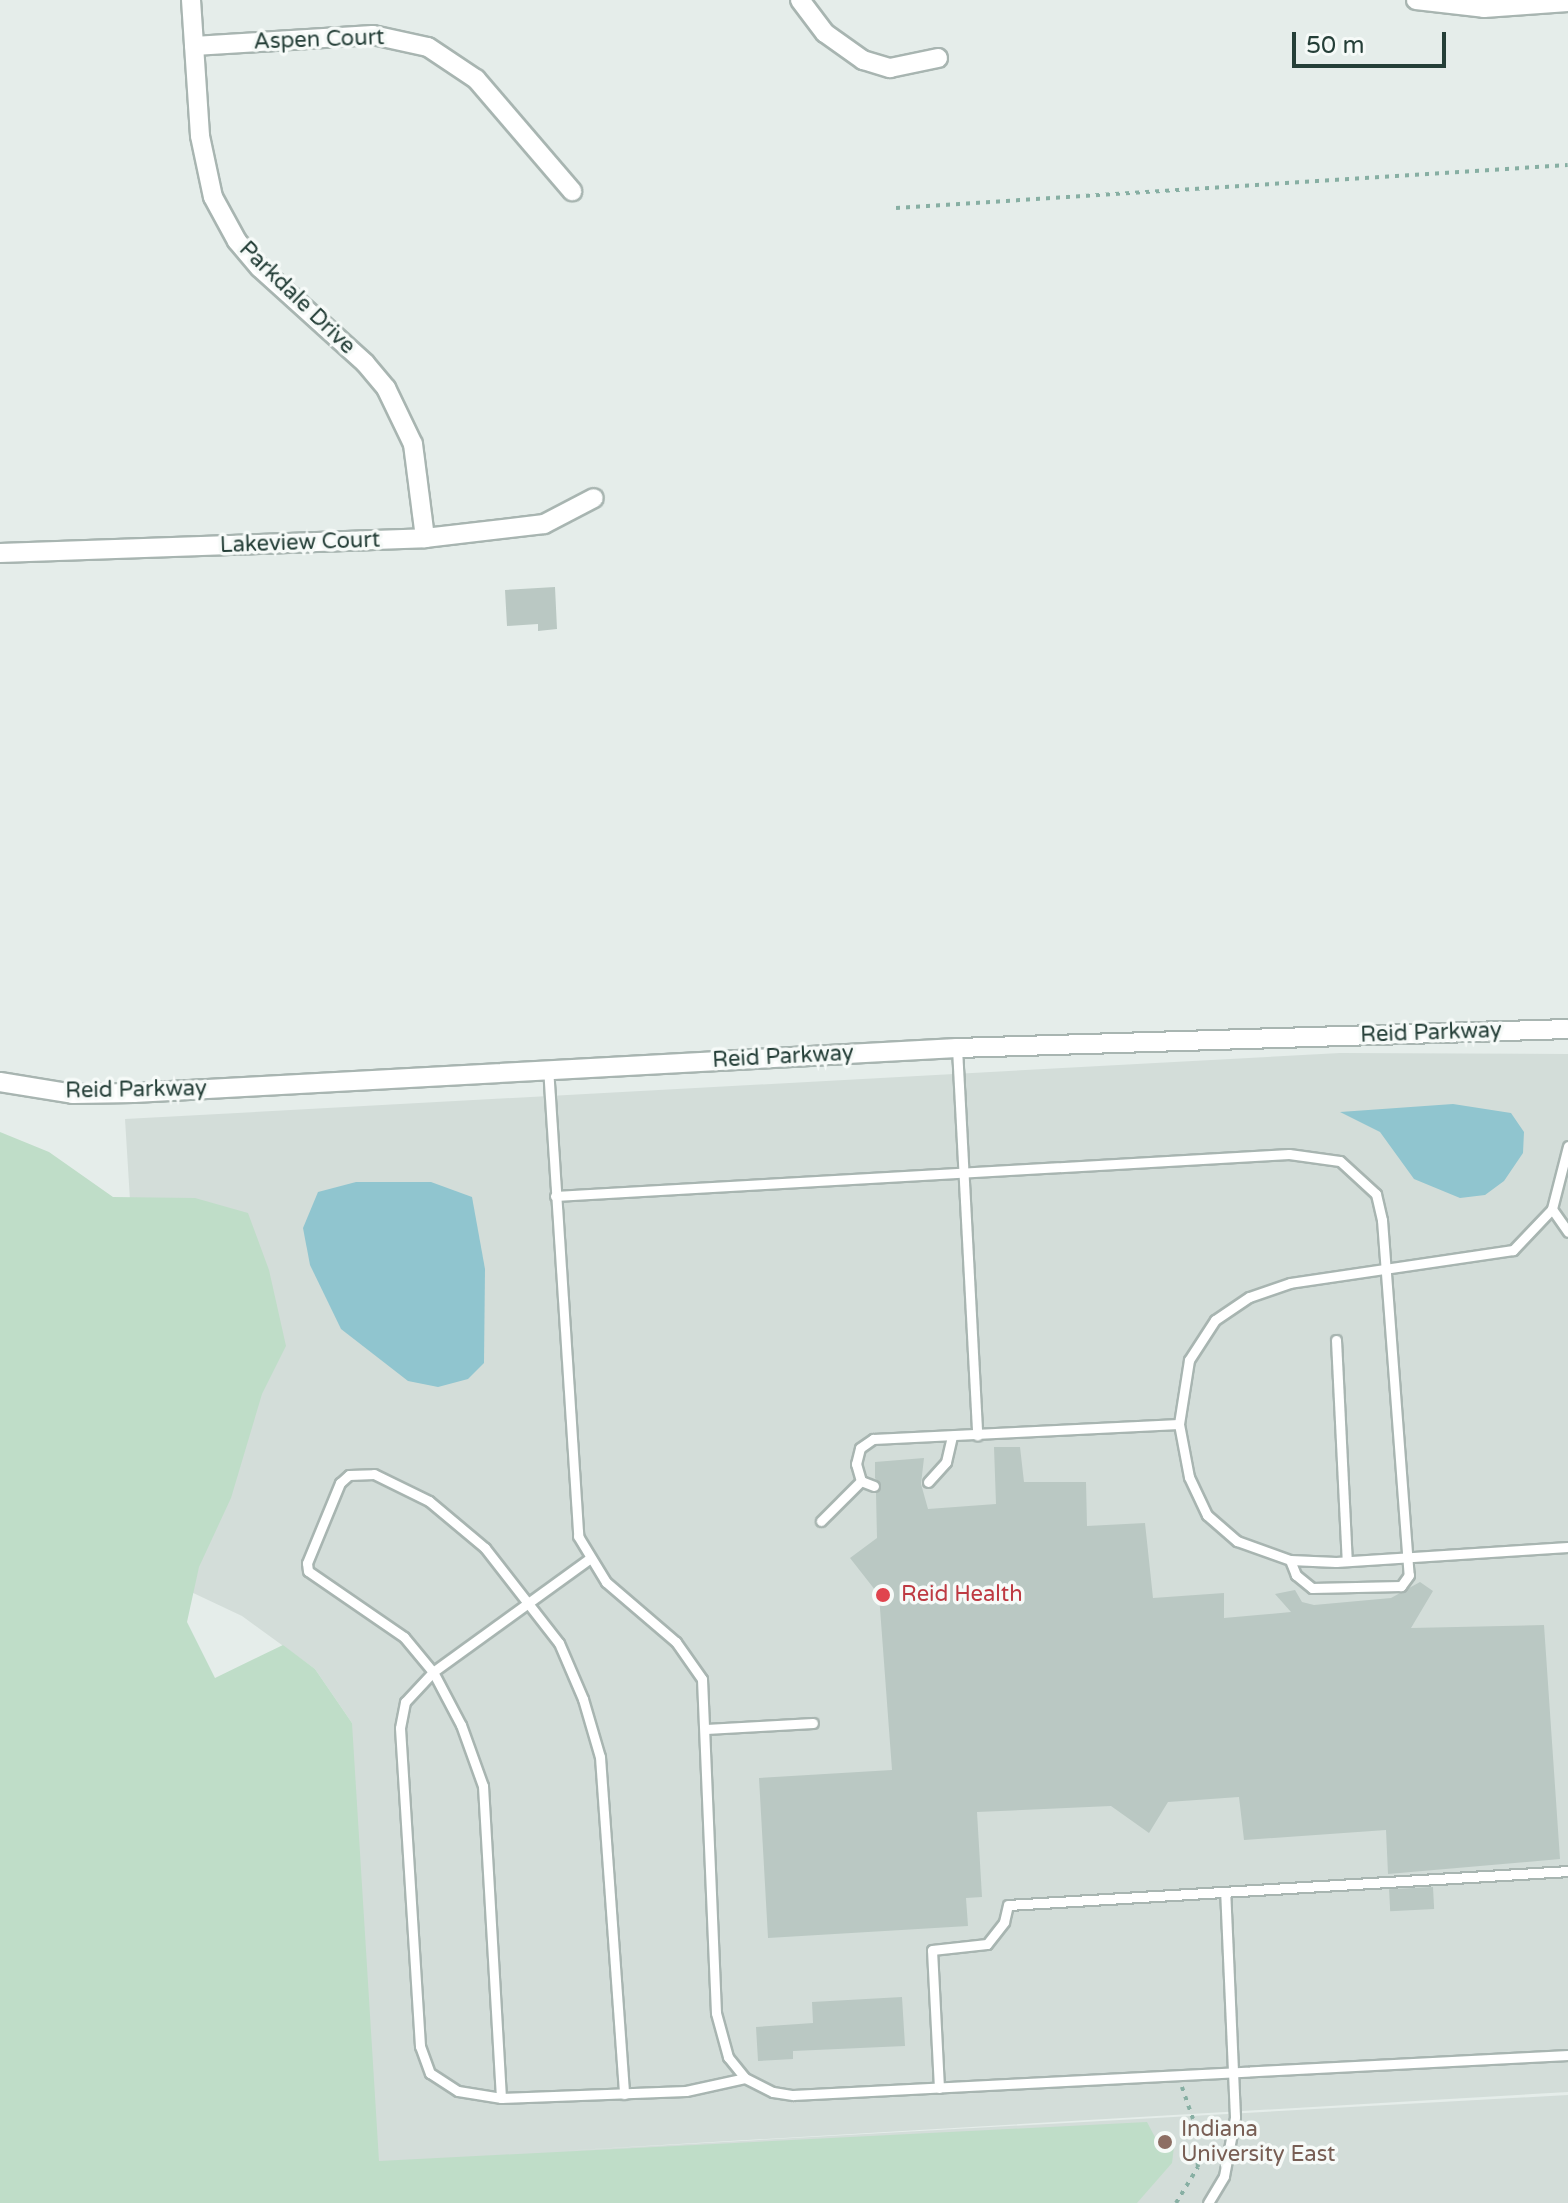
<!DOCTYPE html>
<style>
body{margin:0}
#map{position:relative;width:1568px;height:2203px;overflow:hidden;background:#e5edea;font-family:"Varela Round",sans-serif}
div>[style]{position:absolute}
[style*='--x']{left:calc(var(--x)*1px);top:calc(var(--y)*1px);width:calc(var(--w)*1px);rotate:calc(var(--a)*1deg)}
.built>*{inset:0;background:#d3ddd9}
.green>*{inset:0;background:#bfddc8}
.water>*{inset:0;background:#90c5cf}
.building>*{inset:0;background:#bac8c3;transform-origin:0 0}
.path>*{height:4px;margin-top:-2px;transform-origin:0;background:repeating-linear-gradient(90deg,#87afa3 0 4px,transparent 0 10px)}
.roads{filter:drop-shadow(2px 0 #a8b5b1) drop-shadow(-2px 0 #a8b5b1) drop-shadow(0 2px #a8b5b1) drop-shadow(0 -2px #a8b5b1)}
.service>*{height:9px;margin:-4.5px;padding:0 4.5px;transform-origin:4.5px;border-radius:4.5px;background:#fff}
.minor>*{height:18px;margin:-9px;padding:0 9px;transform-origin:9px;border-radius:9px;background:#fff}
.dots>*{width:22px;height:22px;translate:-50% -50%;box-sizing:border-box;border:4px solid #f6faf8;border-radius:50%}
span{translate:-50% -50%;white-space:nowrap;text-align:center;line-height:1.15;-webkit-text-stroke:7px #f6faf8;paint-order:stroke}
.street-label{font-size:22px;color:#253f38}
.health-label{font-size:22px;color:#be3a42}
.left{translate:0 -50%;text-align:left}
.education-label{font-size:22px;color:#785e54}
.scale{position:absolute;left:1292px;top:32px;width:154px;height:36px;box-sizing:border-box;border:4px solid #253f38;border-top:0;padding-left:10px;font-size:24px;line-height:28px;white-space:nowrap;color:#253f38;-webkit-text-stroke:6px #f6faf8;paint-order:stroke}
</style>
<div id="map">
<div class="built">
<div style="clip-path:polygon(1340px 1053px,1568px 1054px,1568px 2092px,560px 2151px,1568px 2095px,1568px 2203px,0 2203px,0 2179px,352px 1723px,315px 1669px,242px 1616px,153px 1574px,125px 1119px)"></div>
</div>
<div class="green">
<div style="clip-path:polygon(0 1132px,49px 1152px,113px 1197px,195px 1198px,248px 1213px,269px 1270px,286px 1346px,262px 1394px,231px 1498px,199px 1567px,187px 1622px,215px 1678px,283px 1645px,315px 1669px,352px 1723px,379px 2161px,1147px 2122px,1157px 2141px,1174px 2147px,1172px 2163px,1137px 2203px,0 2203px)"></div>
</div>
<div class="water">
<div style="clip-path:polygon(1453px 1104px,1511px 1113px,1524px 1132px,1523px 1153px,1504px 1181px,1485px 1195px,1460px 1198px,1414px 1179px,1380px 1132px,1340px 1112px)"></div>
<div style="clip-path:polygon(356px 1182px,431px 1182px,472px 1197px,485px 1269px,484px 1363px,468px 1379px,438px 1387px,408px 1381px,341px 1329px,310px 1265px,303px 1228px,318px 1192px)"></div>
</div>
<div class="building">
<div style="clip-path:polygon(555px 587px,557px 629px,538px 631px,538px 624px,507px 626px,505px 590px)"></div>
<div style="clip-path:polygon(994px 1447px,1020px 1447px,1024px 1482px,1086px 1482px,1087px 1526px,1145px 1523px,1153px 1598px,1224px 1593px,1224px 1618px,1291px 1612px,1275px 1594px,1295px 1590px,1302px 1602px,1314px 1605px,1391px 1598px,1420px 1582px,1433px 1591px,1411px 1628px,1544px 1625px,1560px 1859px,1388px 1874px,1386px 1830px,1244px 1840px,1239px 1797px,1168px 1802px,1149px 1833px,1111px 1806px,977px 1812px,982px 1897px,966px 1898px,968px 1926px,768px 1938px,759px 1778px,892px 1770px,879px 1595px,850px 1558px,877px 1538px,876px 1493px,881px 1486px,875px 1478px,875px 1462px,924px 1458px,921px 1484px,928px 1509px,996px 1504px)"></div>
<div style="left:1433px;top:1887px;width:22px;height:44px;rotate:87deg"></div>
<div style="clip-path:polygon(902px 1997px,905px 2046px,793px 2051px,793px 2059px,758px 2061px,756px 2027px,813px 2023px,812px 2002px)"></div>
</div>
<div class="path">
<div style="--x:896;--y:208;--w:673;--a:-3.66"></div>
<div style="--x:1176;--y:2203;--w:42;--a:-58.6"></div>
<div style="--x:1198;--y:2167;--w:48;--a:-95.9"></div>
<div style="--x:1193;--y:2119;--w:34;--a:-109"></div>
</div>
<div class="roads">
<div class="service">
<div style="--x:957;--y:1048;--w:388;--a:87"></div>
<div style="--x:548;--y:1067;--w:470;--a:86.3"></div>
<div style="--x:578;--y:1536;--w:54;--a:58.7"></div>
<div style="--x:606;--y:1582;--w:92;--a:40.6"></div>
<div style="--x:676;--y:1642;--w:45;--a:54.9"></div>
<div style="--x:702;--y:1679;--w:334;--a:87.6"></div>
<div style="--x:716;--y:2013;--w:46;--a:74.7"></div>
<div style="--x:728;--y:2057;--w:27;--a:51"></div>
<div style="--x:745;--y:2078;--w:31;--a:27"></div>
<div style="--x:773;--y:2092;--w:20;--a:9"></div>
<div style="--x:793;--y:2095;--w:776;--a:-2.95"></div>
<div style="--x:1568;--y:1146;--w:65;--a:104.3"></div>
<div style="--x:1552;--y:1209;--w:57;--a:133.6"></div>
<div style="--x:1513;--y:1250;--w:225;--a:171.6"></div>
<div style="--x:1290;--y:1283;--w:43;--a:161.1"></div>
<div style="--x:1249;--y:1297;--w:41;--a:145.9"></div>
<div style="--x:1215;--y:1320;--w:48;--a:123"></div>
<div style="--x:1189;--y:1360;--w:65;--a:98.9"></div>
<div style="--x:1179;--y:1424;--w:54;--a:79.3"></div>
<div style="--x:1189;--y:1477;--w:42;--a:64.7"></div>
<div style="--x:1207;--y:1515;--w:40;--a:41"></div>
<div style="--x:1237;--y:1541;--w:56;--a:19.7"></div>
<div style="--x:1290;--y:1560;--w:46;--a:2.5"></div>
<div style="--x:1336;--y:1562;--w:232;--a:-3.7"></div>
<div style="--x:555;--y:1196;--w:735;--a:-3.27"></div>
<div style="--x:1289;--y:1154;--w:51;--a:7.8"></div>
<div style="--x:1340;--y:1161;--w:49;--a:42.5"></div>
<div style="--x:1376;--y:1194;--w:27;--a:77"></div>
<div style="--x:1382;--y:1220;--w:356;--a:85.7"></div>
<div style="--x:1409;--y:1575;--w:14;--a:126"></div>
<div style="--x:1401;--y:1586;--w:89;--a:178.7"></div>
<div style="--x:1312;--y:1588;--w:21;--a:-141"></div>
<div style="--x:1296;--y:1575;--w:16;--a:-112"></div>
<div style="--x:1552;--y:1209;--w:28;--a:55"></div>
<div style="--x:1336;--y:1340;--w:221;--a:87.2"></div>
<div style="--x:928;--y:1482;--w:27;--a:-48"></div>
<div style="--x:946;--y:1462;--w:27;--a:-77"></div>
<div style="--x:874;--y:1486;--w:14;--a:-159"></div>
<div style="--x:861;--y:1481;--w:18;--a:-106"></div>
<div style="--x:856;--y:1464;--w:16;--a:-76"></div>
<div style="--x:860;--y:1448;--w:16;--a:-35"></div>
<div style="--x:873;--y:1439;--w:306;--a:-2.8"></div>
<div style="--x:821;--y:1521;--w:57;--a:-45"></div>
<div style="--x:589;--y:1559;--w:193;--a:144.1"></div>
<div style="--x:433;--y:1672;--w:41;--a:133"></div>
<div style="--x:405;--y:1702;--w:26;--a:101"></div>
<div style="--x:400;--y:1728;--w:319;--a:86.4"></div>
<div style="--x:420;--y:2046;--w:29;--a:70"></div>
<div style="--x:430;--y:2073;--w:33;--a:33"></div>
<div style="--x:458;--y:2091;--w:44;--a:9.2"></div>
<div style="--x:501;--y:2098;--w:185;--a:-2.2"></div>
<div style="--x:686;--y:2091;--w:60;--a:-12.4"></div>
<div style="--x:706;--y:1729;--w:107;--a:-3.2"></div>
<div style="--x:939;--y:2088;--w:138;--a:-92.9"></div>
<div style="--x:932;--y:1950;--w:55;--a:-6.2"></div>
<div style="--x:987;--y:1944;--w:28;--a:-52"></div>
<div style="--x:1004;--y:1922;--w:17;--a:-77"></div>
<div style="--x:1008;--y:1905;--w:561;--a:-3.47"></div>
<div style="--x:501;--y:2098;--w:313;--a:-93.3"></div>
<div style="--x:483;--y:1786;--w:65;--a:-109.8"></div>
<div style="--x:461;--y:1725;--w:60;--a:-117.8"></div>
<div style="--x:433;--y:1672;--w:45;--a:-129.6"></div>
<div style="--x:404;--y:1637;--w:116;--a:-145.5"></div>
<div style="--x:308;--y:1571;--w:8;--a:-97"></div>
<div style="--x:307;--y:1563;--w:87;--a:-67.6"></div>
<div style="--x:340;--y:1483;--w:12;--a:-42"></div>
<div style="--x:349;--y:1475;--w:25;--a:-2"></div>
<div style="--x:374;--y:1474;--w:61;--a:26.1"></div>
<div style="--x:429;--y:1501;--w:73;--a:40"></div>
<div style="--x:485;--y:1548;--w:120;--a:52.1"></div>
<div style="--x:559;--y:1643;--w:61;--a:66.8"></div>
<div style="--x:583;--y:1699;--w:60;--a:73.7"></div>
<div style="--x:600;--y:1757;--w:338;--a:85.9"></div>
<div style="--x:1208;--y:2203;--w:31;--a:-59"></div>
<div style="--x:1224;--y:2176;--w:60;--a:-79.4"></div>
<div style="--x:1235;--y:2117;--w:225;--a:-92.5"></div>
</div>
<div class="minor">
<div style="--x:191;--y:0;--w:136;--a:86.2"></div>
<div style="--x:200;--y:136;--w:62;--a:78"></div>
<div style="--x:213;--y:197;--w:50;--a:61.4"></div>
<div style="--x:237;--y:241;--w:35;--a:50"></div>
<div style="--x:260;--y:268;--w:142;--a:42.1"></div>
<div style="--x:365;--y:363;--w:33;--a:50"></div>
<div style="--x:386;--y:388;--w:62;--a:64.3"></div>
<div style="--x:413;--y:444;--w:95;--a:82.7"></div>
<div style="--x:800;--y:0;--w:41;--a:52.9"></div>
<div style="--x:825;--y:33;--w:47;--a:35.4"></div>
<div style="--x:863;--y:60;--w:28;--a:17"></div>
<div style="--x:890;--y:68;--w:49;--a:-11.8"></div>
<div style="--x:1416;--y:0;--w:68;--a:6.7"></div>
<div style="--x:1484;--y:8;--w:84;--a:-4.1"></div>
<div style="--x:194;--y:46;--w:179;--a:-3.5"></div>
<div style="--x:373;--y:35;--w:56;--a:12.3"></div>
<div style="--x:428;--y:47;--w:58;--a:33.7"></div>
<div style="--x:476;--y:79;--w:148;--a:49.4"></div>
<div style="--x:0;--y:553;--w:425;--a:-2"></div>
<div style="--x:425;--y:538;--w:120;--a:-6.7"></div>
<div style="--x:544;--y:524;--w:56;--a:-27.5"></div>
<div style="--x:0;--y:1082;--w:74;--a:9.3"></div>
<div style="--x:73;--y:1094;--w:61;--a:-0.9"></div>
<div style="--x:134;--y:1093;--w:824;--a:-3.13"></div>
<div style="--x:957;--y:1048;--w:611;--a:-1.78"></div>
</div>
</div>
<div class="dots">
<div style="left:883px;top:1595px;background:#e0444e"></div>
<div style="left:1165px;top:2142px;background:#8d6e63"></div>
</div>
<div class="street-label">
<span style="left:319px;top:40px;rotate:-2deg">Aspen Court</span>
<span style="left:297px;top:298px;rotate:44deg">Parkdale Drive</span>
<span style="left:300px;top:543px;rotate:-2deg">Lakeview Court</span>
<span style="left:1431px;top:1033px;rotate:-2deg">Reid Parkway</span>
<span style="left:783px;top:1057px;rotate:-3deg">Reid Parkway</span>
<span style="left:136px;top:1090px;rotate:-1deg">Reid Parkway</span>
</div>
<div class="health-label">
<span class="left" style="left:901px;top:1595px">Reid Health</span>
</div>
<div class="education-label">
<span class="left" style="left:1181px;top:2142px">Indiana<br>University East</span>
</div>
<div class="scale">50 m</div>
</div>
